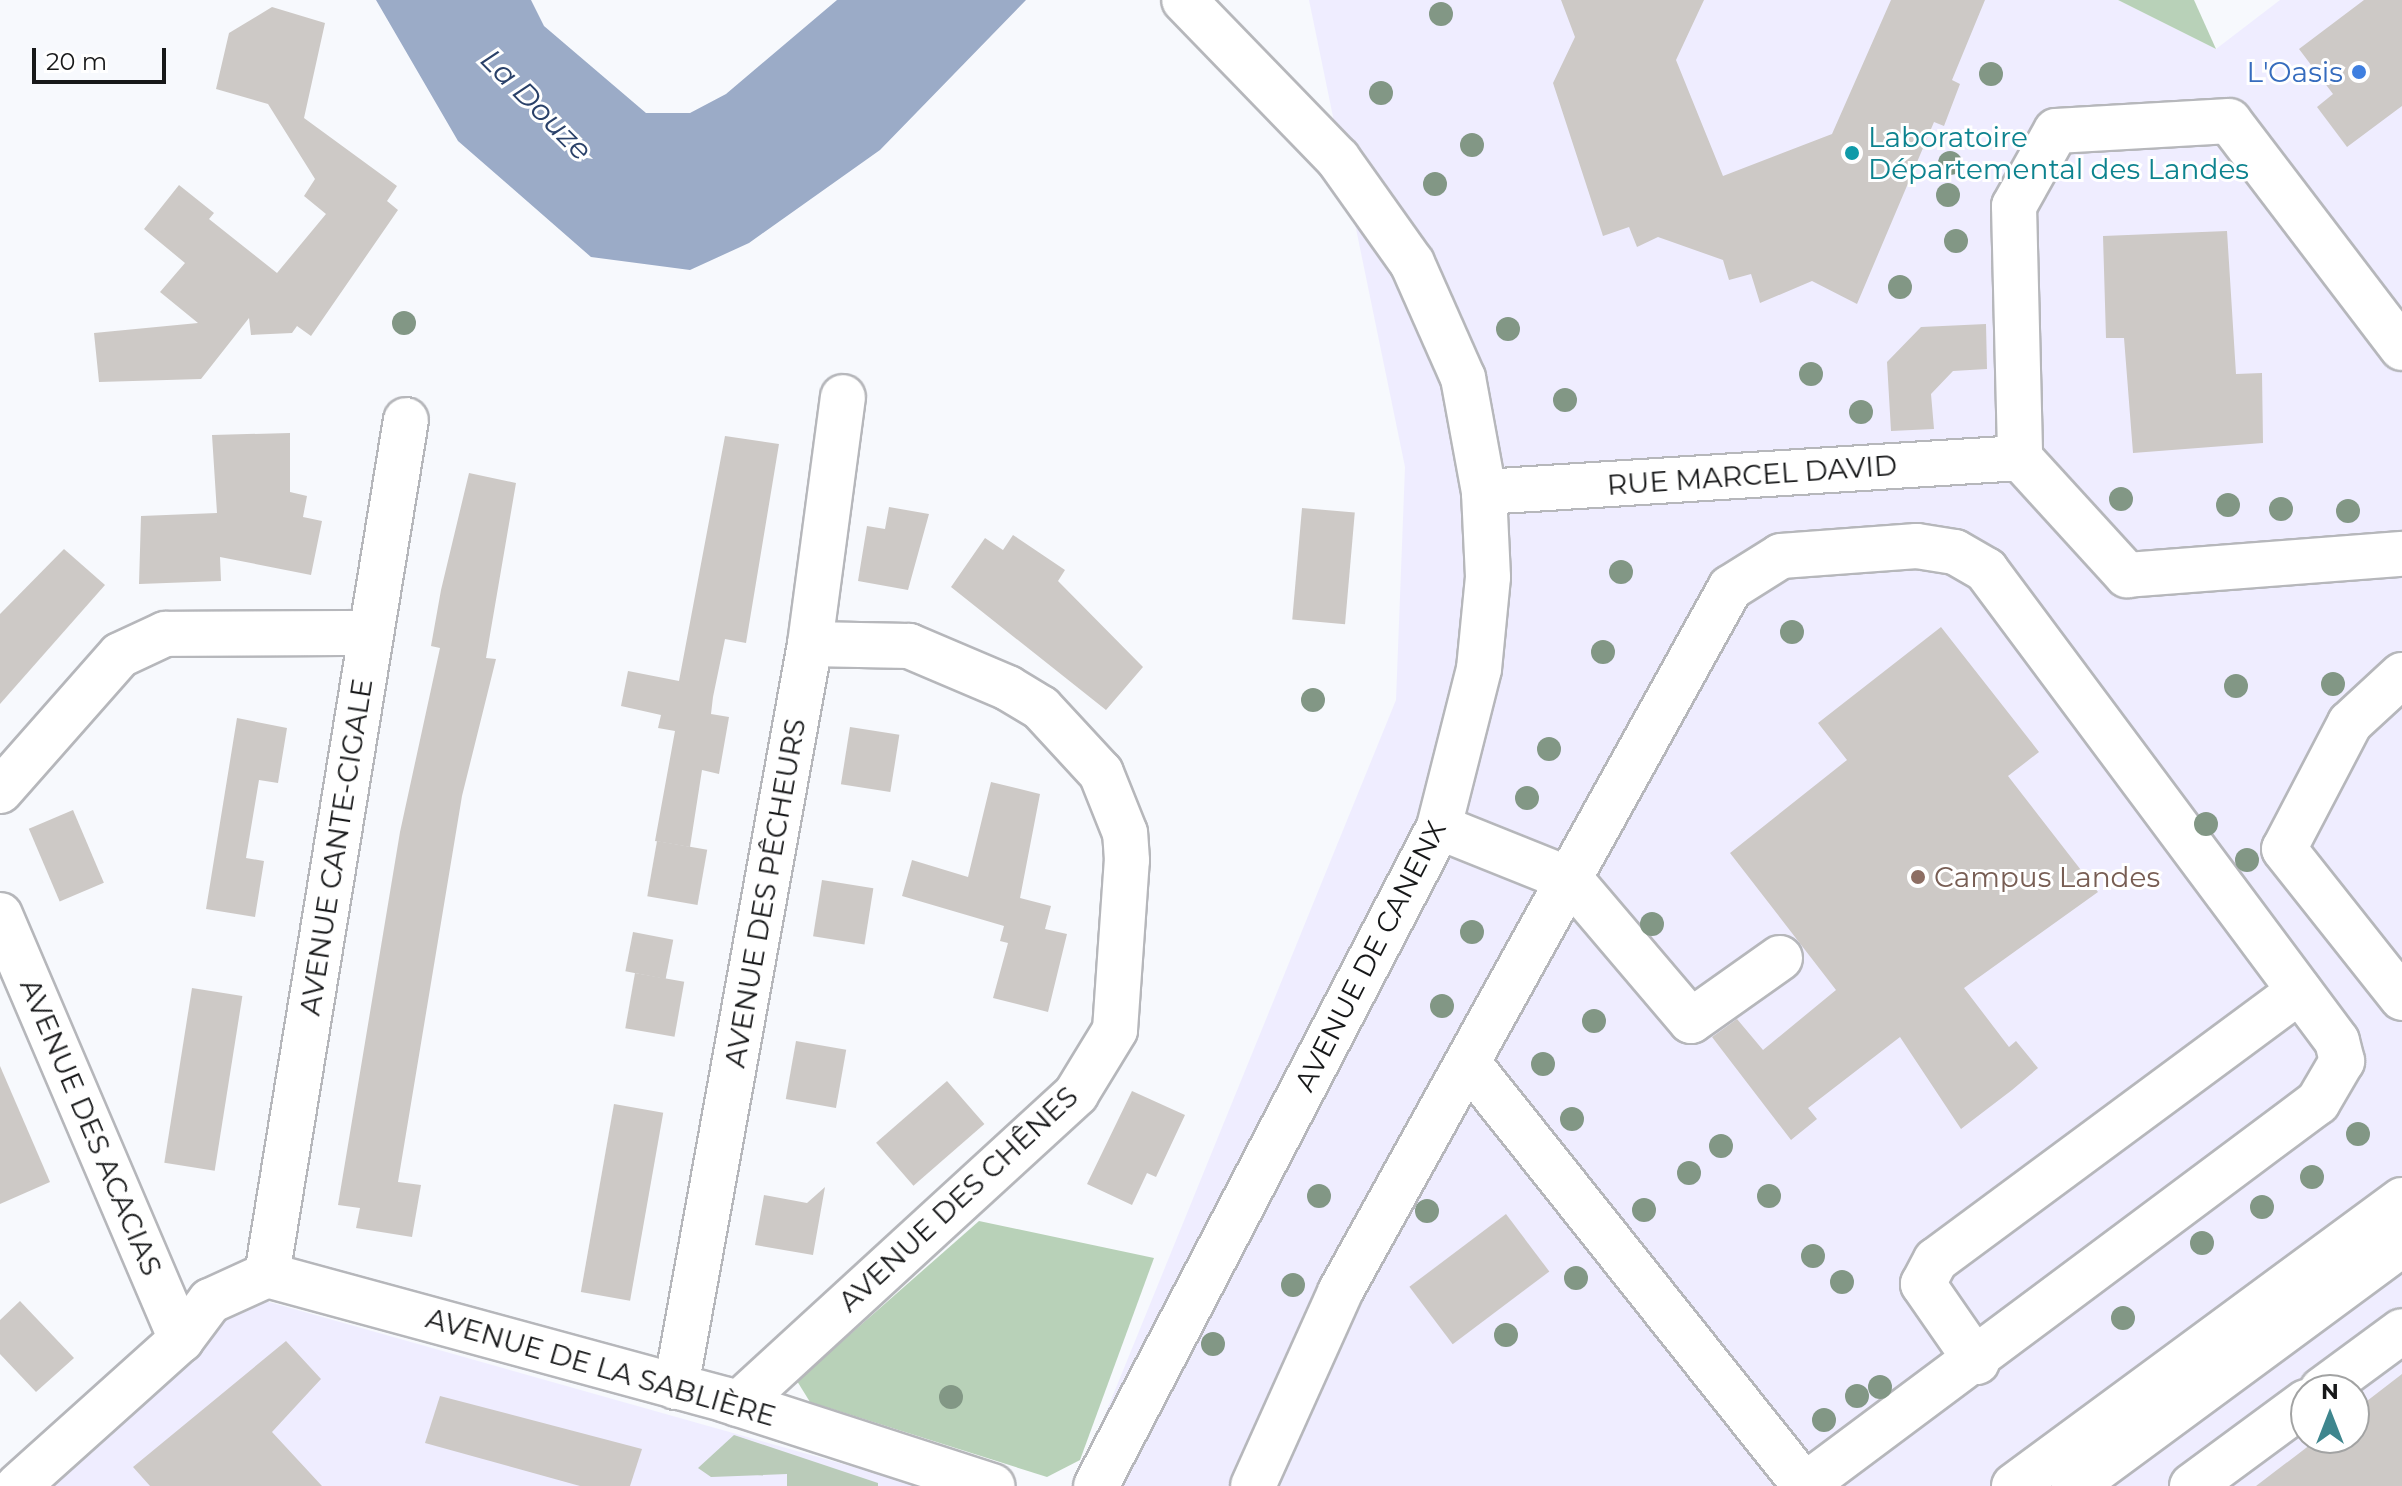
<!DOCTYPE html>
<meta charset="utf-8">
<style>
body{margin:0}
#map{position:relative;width:2402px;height:1486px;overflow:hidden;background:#f7f9fd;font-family:Montserrat,sans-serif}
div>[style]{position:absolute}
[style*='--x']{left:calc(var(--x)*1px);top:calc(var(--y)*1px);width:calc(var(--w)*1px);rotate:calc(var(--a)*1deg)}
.commercial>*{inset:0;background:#efedff}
.green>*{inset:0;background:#bacbb9}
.forest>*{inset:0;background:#b8d1b8}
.water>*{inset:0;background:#9babc7}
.building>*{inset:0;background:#cdc9c6;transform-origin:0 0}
.roads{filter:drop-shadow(2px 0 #b6b7bb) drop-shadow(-2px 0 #b6b7bb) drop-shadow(0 2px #b6b7bb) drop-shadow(0 -2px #b6b7bb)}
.minor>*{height:44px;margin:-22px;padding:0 22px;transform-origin:22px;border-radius:22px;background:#fff}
.major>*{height:44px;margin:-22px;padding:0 22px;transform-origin:22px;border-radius:22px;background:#fff}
.trees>*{width:24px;height:24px;margin:-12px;border-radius:50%;background:#829785}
.dots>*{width:22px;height:22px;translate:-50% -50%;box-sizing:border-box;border:4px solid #fff;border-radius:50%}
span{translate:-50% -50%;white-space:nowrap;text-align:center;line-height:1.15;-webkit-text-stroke:6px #fff;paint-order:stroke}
.shop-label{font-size:28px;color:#366cbe}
.right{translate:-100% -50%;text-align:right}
.culture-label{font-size:28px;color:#0d838f}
.left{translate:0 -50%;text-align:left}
.street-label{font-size:28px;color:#171819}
.education-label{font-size:28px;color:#785e54}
.water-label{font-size:30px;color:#2a4169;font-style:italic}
.north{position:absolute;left:2290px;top:1374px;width:80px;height:80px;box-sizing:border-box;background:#fff;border:2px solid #a2a3a3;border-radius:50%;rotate:0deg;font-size:22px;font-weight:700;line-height:32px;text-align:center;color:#171819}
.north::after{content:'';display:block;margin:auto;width:28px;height:36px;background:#3f868e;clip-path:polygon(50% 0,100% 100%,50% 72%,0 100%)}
.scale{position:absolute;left:32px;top:48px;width:134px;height:36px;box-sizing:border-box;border:4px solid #171819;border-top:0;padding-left:10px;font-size:24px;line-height:28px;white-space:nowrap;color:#171819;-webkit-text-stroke:6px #fff;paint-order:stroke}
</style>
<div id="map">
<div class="commercial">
<div style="clip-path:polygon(evenodd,1309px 0,2118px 0,2216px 49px,2280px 0,2402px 0,2402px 1486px,1076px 1486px,1396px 700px,1405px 467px,1309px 0,2306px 1390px,2354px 1390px,2354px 1438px,2306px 1438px,2306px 1390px)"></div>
<div style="clip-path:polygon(244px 1295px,921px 1486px,25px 1486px)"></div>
</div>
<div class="green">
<div style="clip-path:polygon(734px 1435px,878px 1483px,878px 1486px,787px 1486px,787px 1474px,711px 1477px,698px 1468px)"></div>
</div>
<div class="forest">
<div style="clip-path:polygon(2118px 0,2194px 0,2216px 49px)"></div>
<div style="clip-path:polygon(979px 1221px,1154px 1258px,1080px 1460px,1047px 1477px,810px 1402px,797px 1381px)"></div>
</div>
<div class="water">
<div style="clip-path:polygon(376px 0,531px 0,544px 26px,646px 113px,690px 113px,726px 94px,837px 0,1026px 0,880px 150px,749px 243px,690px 270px,591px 257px,458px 141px)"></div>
</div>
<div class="building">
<div style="clip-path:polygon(1561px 0,1704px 0,1676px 60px,1723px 176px,1832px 134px,1891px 0,1985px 0,1952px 80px,1960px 84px,1944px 126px,1934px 122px,1857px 304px,1812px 281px,1760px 303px,1751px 274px,1729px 280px,1723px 260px,1658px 237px,1637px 247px,1629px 227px,1603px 236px,1553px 83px,1575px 37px)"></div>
<div style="clip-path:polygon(2364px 0,2402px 0,2402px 106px,2347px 147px,2317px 107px,2333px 94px,2299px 49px)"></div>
<div style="clip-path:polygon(272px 7px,325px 23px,304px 118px,397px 186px,387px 201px,398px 210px,311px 336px,297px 326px,292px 333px,251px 335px,249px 318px,201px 379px,99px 382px,94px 333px,198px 323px,160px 292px,185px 263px,144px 229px,179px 185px,214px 213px,209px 219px,277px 273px,326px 214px,304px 196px,315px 179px,268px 104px,216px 89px,229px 33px)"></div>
<div style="clip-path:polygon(2227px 231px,2236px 374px,2262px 373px,2263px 443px,2133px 453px,2124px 338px,2106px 338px,2103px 236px)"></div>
<div style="clip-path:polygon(1986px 324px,1987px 369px,1953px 371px,1931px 394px,1934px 429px,1891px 431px,1887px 362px,1921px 327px)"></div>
<div style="clip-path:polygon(290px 433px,290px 492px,307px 496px,303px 517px,322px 521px,311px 575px,220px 557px,221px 581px,139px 584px,141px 516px,217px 513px,212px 435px)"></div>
<div style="clip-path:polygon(725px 436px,779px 444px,746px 643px,725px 639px,713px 697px,711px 714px,729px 717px,719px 774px,702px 770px,690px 847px,655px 841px,675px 731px,658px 728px,661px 715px,621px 706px,628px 671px,679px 681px)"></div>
<div style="clip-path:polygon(469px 473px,516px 483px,486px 658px,496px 659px,462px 796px,398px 1182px,421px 1185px,412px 1237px,356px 1228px,360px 1208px,338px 1205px,400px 832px,440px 648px,431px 646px,441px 590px)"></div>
<div style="clip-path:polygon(889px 507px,929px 514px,908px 590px,858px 581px,867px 526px,885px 529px)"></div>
<div style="left:1302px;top:508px;width:53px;height:112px;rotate:5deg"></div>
<div style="clip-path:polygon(1013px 535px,1065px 570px,1058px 581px,1143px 667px,1106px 710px,951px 587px,985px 538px,1003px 550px)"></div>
<div style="clip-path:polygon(64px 549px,105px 585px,0 704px,0 614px)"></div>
<div style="clip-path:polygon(1941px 627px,2039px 752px,2008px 776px,2098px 892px,1964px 988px,2009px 1047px,2016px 1041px,2038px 1068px,2012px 1090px,1961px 1129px,1900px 1037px,1808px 1108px,1817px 1119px,1791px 1140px,1712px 1037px,1737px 1019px,1763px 1050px,1836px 990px,1730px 853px,1847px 760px,1818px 723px)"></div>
<div style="clip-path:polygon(237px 718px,287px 728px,278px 783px,259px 780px,246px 858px,264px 861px,255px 917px,206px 909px)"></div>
<div style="left:850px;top:727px;width:50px;height:58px;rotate:9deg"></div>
<div style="clip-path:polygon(991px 782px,1040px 794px,1020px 898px,1051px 906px,1045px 929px,1067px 934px,1048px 1012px,993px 998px,1008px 943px,1000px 941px,1004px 926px,902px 896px,912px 860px,968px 877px)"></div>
<div style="left:73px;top:810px;width:79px;height:48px;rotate:67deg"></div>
<div style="left:657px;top:841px;width:51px;height:56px;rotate:10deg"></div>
<div style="left:822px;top:880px;width:52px;height:57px;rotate:9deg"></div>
<div style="left:633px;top:932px;width:41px;height:40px;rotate:11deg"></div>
<div style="left:635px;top:973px;width:50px;height:56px;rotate:10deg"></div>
<div style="left:192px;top:988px;width:51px;height:177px;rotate:9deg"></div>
<div style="left:796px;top:1041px;width:51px;height:59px;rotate:10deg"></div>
<div style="clip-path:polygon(0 1066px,50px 1182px,0 1204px)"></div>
<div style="left:947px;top:1081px;width:57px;height:94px;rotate:49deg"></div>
<div style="clip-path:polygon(1132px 1091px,1185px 1115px,1156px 1177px,1147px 1173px,1132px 1205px,1087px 1184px)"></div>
<div style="left:614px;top:1104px;width:50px;height:191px;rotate:10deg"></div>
<div style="clip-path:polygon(825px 1187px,813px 1255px,755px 1245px,764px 1195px,807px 1203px)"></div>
<div style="left:1506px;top:1214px;width:72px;height:121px;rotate:53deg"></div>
<div style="clip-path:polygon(20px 1301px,74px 1358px,36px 1392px,0 1354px,0 1320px)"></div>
<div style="clip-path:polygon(286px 1341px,321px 1379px,272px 1432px,322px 1486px,150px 1486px,133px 1467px)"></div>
<div style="clip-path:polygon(2402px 1374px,2402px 1486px,2256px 1486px,2319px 1438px,2354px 1438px,2354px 1411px)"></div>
<div style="clip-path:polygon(440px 1396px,642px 1449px,630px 1486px,580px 1486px,425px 1443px)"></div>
</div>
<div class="roads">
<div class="minor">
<div style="--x:2402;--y:348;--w:285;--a:-127.3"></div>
<div style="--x:2229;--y:121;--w:173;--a:176.7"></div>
<div style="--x:2056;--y:131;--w:86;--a:119.2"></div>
<div style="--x:2014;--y:206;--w:252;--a:88.6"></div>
<div style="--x:2020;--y:458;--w:159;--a:47.6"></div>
<div style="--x:2127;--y:575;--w:276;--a:-4.4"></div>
<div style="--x:1484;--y:492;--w:537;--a:-3.63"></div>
<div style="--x:2402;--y:675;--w:71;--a:137.3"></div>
<div style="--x:2350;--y:723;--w:142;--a:117.6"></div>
<div style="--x:2284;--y:849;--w:190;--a:51.6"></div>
<div style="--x:0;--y:791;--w:181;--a:-48.6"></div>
<div style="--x:120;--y:655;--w:50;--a:-25"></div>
<div style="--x:165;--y:634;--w:206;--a:-0.3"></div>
<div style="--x:1439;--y:827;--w:142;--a:21.9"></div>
<div style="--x:1571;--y:880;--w:185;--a:49.6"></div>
<div style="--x:1691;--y:1021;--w:109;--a:-35.3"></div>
<div style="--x:0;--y:915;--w:462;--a:66.9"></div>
<div style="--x:1469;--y:1064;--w:539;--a:51.47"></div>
<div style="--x:267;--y:1275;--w:866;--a:-80.77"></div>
<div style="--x:1977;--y:1362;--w:95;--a:-124.7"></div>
<div style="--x:1923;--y:1284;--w:27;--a:-62"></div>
<div style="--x:1936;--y:1260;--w:452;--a:-36.5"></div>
<div style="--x:676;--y:1387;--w:755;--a:-79.78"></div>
<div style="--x:810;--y:644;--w:249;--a:-82.4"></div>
<div style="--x:2322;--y:1390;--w:99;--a:-36.4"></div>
<div style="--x:738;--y:1404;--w:459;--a:-42.5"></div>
<div style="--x:1076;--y:1094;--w:75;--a:-58.6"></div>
<div style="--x:1115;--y:1030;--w:170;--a:-86"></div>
<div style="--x:1127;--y:860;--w:27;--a:-94"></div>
<div style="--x:1125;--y:833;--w:65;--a:-111.8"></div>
<div style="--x:1101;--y:773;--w:88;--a:-132.7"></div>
<div style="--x:1041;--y:708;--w:39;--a:-149"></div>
<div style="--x:1008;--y:688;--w:108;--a:-157"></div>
<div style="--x:909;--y:646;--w:99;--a:-178.8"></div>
<div style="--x:18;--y:1486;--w:219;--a:-41.9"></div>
<div style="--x:181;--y:1340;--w:49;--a:-53.4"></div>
<div style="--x:210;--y:1301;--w:63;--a:-24.5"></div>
<div style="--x:267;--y:1275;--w:476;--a:15.2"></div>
<div style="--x:726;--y:1400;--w:280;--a:17.9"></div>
<div style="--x:1253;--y:1486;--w:213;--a:-65.8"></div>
<div style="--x:1340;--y:1292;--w:805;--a:-61.01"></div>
<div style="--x:1730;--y:588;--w:60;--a:-32.1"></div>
<div style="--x:1781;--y:556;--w:136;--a:-4.2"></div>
<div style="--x:1917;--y:546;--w:38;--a:9"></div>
<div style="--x:1955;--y:552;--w:36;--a:30"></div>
<div style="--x:1986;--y:570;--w:587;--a:53.31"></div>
<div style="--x:2337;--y:1041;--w:21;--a:76"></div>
<div style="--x:2342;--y:1061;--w:48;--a:120.3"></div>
<div style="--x:2318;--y:1102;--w:642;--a:143.24"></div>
<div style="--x:2192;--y:1486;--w:142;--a:-36.4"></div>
</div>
<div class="major">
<div style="--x:1096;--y:1486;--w:743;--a:-62.5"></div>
<div style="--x:1439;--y:827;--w:163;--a:-75.8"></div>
<div style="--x:1479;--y:669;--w:92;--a:-84.4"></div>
<div style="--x:1488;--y:577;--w:85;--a:-92.7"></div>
<div style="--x:1484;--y:492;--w:116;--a:-100.4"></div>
<div style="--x:1463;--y:378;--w:126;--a:-113.9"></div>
<div style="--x:1412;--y:263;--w:128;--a:-125.4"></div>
<div style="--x:1338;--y:159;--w:221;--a:-134.1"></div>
<div style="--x:2014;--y:1486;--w:482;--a:-36.4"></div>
<div style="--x:2074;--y:1486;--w:408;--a:-36.4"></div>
</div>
</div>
<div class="trees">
<div style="left:1441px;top:14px"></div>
<div style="left:1991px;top:74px"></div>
<div style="left:1381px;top:93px"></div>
<div style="left:1472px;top:145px"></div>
<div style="left:1950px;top:163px"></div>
<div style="left:1435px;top:184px"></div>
<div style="left:1948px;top:195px"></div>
<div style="left:1956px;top:241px"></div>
<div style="left:1900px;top:287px"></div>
<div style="left:404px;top:323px"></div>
<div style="left:1508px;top:329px"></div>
<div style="left:1811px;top:374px"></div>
<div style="left:1565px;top:400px"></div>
<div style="left:1861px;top:412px"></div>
<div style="left:2121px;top:499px"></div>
<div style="left:2228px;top:505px"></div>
<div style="left:2281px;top:509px"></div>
<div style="left:2348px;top:511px"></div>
<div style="left:1621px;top:572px"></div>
<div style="left:1792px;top:632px"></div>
<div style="left:1603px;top:652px"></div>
<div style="left:2333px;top:684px"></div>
<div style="left:2236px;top:686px"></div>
<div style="left:1313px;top:700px"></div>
<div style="left:1549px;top:749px"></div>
<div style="left:1527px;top:798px"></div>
<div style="left:2206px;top:824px"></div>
<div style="left:2247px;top:860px"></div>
<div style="left:1652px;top:924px"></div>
<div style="left:1472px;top:932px"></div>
<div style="left:1442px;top:1006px"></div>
<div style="left:1594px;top:1021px"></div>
<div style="left:1543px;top:1064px"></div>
<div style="left:1572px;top:1119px"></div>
<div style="left:2358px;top:1134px"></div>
<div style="left:1721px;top:1146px"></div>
<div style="left:1689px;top:1173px"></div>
<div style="left:2312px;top:1177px"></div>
<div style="left:1319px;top:1196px"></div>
<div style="left:1769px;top:1196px"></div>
<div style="left:2262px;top:1207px"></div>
<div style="left:1644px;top:1210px"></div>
<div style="left:1427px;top:1211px"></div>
<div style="left:2202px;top:1243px"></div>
<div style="left:1813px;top:1256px"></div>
<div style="left:1576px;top:1278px"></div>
<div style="left:1842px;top:1282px"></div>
<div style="left:1293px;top:1285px"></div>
<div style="left:2123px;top:1318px"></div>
<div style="left:1506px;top:1335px"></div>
<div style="left:1213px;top:1344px"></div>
<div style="left:1880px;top:1387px"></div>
<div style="left:1857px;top:1396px"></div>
<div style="left:951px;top:1397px"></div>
<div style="left:1824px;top:1420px"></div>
</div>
<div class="dots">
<div style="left:2359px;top:72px;background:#3f7fe0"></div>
<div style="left:1852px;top:153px;background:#0f9aa8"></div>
<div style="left:1918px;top:877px;background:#8d6e63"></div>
</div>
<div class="shop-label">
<span class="right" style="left:2343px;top:72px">L'Oasis</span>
</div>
<div class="culture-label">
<span class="left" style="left:1868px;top:153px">Laboratoire<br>Départemental des Landes</span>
</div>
<div class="street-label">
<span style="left:1752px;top:475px;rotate:-4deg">RUE MARCEL DAVID</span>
<span style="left:336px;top:847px;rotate:-81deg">AVENUE CANTE-CIGALE</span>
<span style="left:765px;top:893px;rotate:-80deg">AVENUE DES PÊCHEURS</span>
<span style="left:1370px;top:956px;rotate:-63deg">AVENUE DE CANENX</span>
<span style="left:91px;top:1127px;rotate:67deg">AVENUE DES ACACIAS</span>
<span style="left:958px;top:1199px;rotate:-43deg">AVENUE DES CHÊNES</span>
<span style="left:601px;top:1367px;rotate:16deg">AVENUE DE LA SABLIÈRE</span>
</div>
<div class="education-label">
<span class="left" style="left:1934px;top:877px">Campus Landes</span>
</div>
<div class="water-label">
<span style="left:536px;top:105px;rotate:45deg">La Douze</span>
</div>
<div class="north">N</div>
<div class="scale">20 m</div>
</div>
